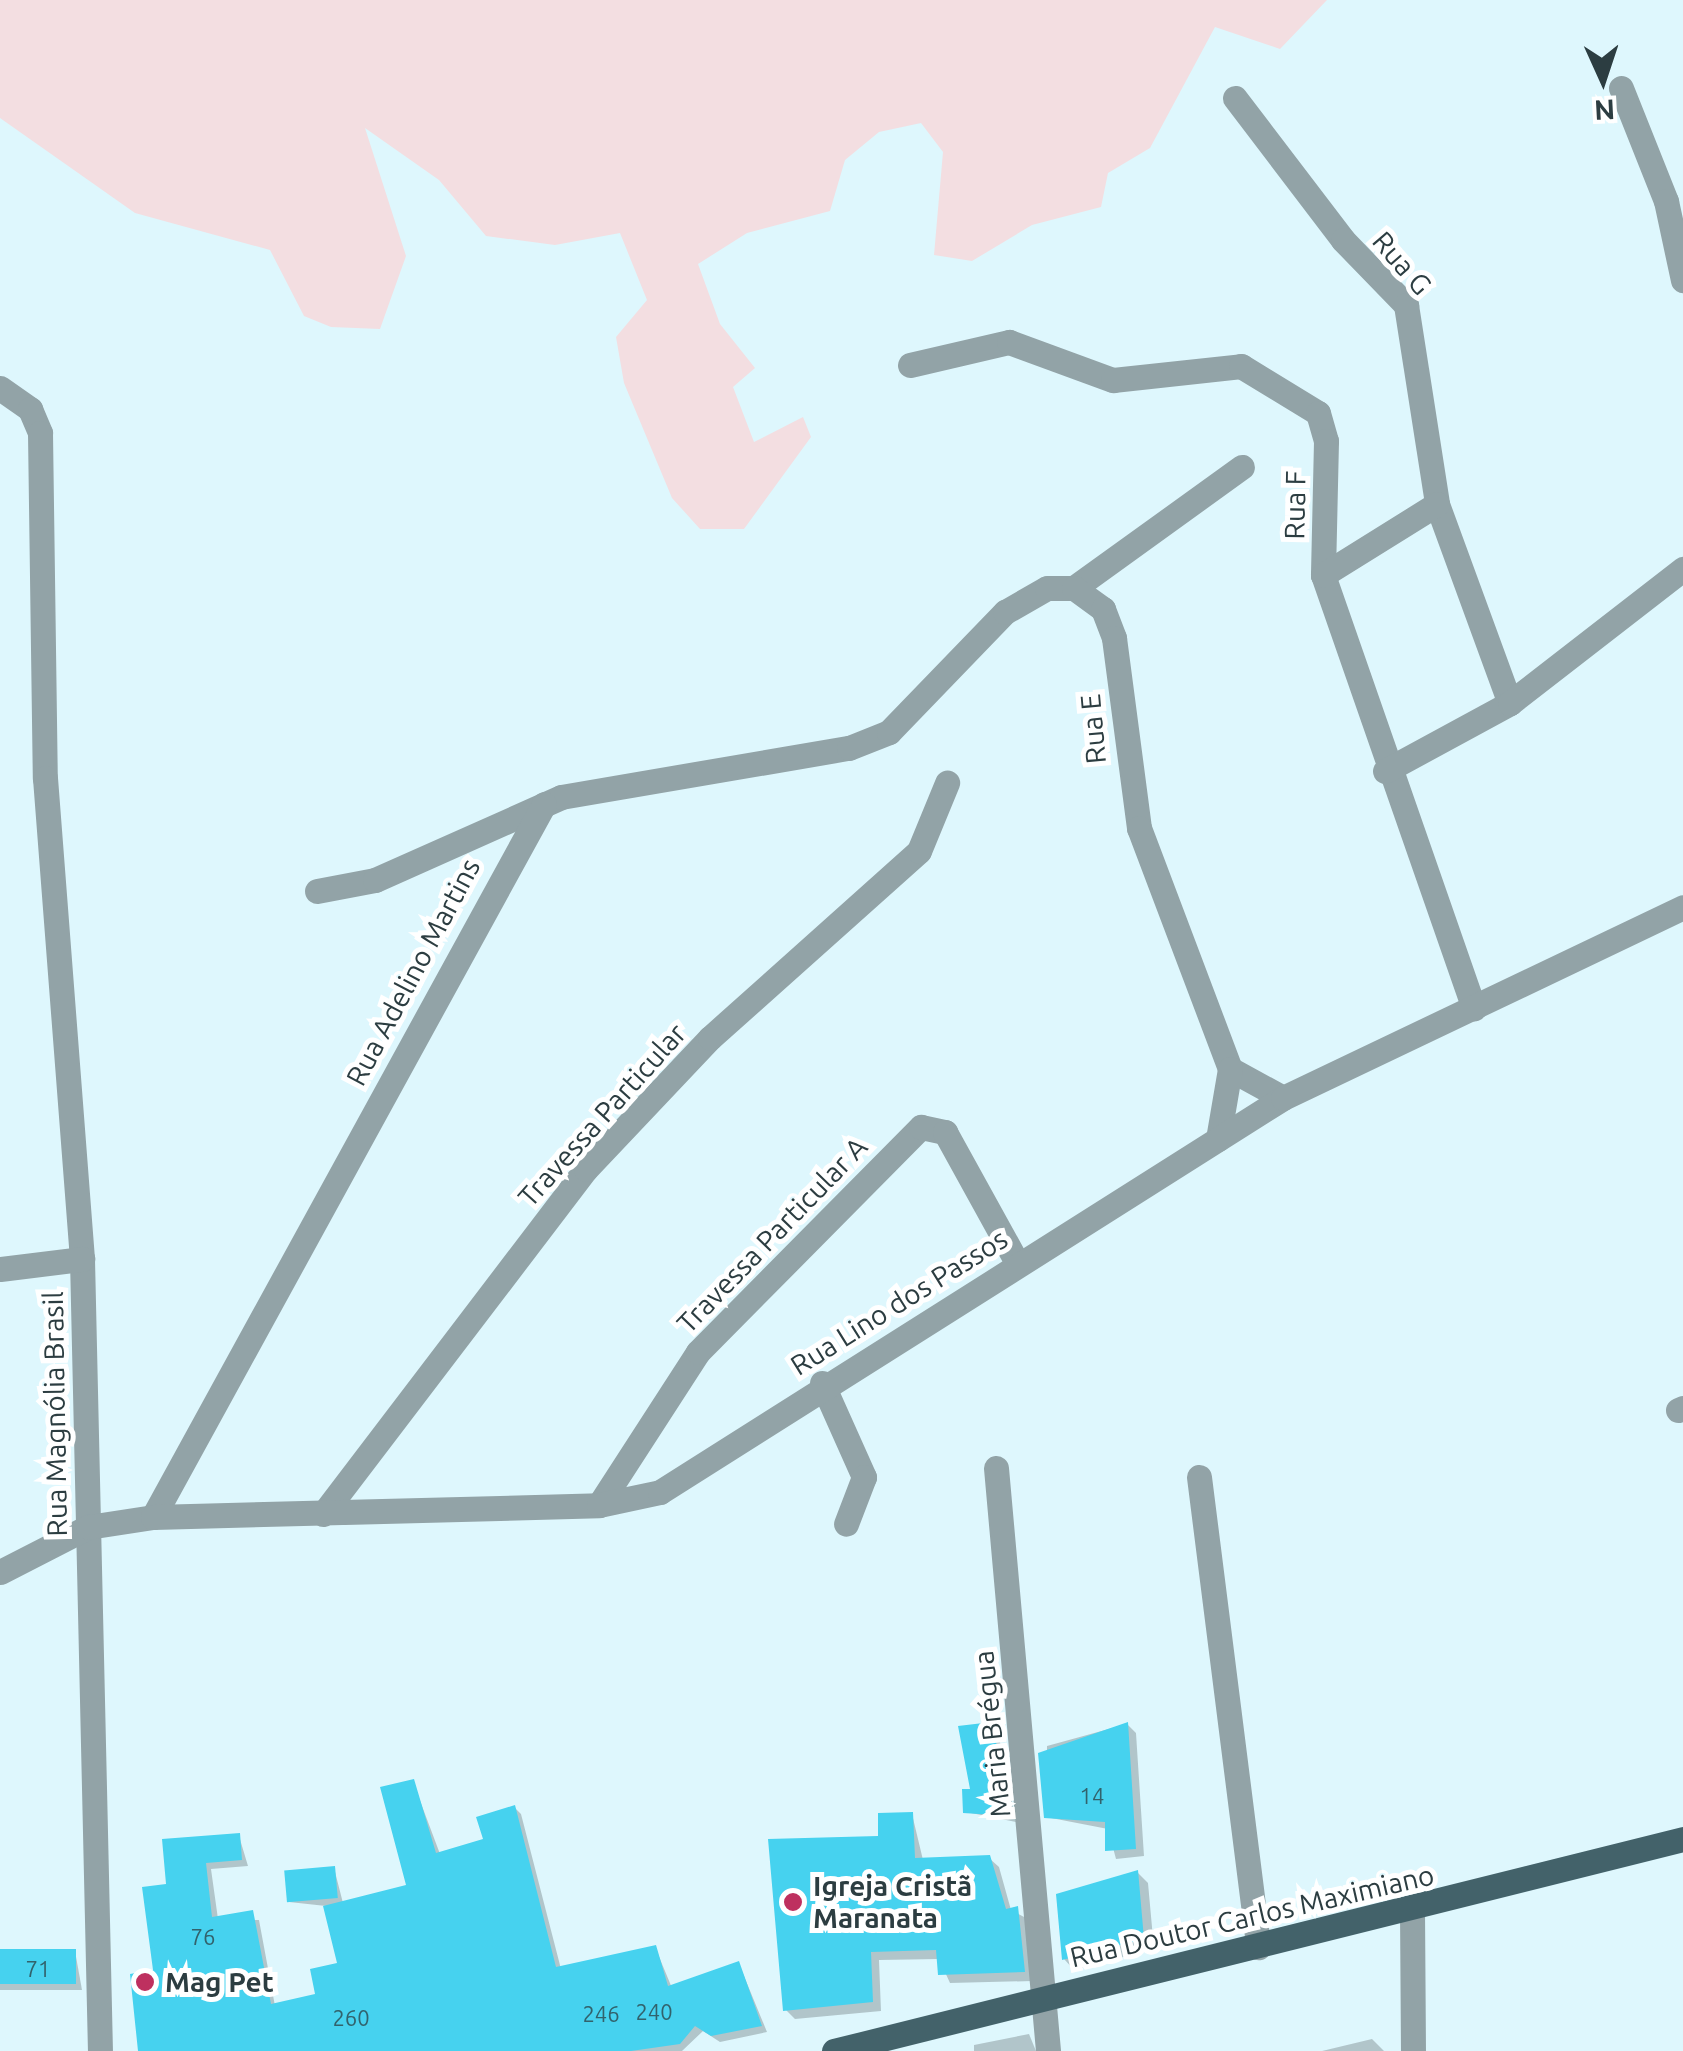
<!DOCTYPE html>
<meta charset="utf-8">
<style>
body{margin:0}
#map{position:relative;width:1683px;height:2051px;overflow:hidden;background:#def7fd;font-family:Ubuntu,sans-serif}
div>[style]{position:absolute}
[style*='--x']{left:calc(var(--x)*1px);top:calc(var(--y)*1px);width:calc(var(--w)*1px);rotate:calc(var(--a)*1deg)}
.green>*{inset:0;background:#f3dee1}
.shadow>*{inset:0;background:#0003}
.building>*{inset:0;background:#46d2ef;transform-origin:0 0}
.minor>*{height:25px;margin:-12.5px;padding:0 12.5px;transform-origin:12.5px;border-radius:12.5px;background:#92a3a7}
.major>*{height:25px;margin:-12.5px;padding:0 12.5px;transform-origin:12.5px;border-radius:12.5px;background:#43626a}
.dots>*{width:28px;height:28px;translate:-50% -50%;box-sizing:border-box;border:5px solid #fff;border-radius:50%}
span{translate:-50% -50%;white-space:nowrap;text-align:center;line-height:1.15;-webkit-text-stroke:10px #fff;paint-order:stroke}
.number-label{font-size:22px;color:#32626c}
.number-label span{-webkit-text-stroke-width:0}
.street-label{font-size:28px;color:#2c3d41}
.poi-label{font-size:28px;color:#2c3d41;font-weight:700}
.left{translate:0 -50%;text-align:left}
.north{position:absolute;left:1553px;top:30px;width:100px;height:100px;-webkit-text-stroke:8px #fff;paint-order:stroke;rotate:177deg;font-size:28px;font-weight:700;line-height:40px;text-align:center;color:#2c3d41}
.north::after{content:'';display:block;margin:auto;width:35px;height:45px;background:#2c3d41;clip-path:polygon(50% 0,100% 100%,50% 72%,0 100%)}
</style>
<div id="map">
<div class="green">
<div style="clip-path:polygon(0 0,1327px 0,1280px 49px,1215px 27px,1150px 148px,1108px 173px,1101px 207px,1032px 225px,972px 261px,934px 255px,943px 152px,921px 123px,879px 132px,845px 160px,830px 211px,747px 233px,698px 264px,720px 324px,755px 368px,733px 387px,754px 442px,803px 417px,811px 437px,744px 529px,700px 529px,672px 498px,624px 383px,616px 337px,647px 300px,620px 233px,555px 245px,486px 236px,439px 180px,365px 128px,406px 256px,380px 329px,331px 327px,304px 316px,270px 250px,135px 213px,0 118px)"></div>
</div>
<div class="shadow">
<div style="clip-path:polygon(1127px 1724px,1136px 1733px,1144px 1856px,1116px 1859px,1108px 1829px,1046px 1817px,1047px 1746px)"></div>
<div style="clip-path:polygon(991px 1725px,998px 1732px,1016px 1822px,966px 1812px)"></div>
<div style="clip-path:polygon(413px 1782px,440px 1854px,486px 1840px,514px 1807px,521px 1814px,561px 1969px,655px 1947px,672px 1988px,739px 1964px,767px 2032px,720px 2042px,703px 2031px,682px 2051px,143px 2051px,169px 1886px,239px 1836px,248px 1866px,211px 1869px,218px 1919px,259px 1920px,275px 2006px,318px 1996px,340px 1965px,326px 1906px,289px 1902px,334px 1868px,343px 1903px,409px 1887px)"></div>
<div style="clip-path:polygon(912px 1814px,923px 1860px,989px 1858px,999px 1867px,1011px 1910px,1026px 1918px,1033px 1981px,950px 1983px,939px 1959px,879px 1960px,881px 2011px,795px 2019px,786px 2010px,881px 1838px)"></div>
<div style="clip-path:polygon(1138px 1873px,1148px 1883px,1154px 1949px,1074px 1970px,1064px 1959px)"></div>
<div style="clip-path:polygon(75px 1951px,82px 1990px,0 1990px,0 1955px)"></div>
<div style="clip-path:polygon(1029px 2034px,1036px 2051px,974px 2051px,974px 2045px)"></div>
<div style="clip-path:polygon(1372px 2039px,1384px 2051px,1322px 2051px)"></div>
</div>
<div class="building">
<div style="clip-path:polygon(992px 1722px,1011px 1816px,963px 1813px,962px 1789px,970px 1789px,958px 1726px)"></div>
<div style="clip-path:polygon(1128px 1722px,1136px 1849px,1105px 1851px,1105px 1822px,1044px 1818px,1038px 1753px)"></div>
<div style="clip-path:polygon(414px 1779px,436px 1853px,483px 1839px,476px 1817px,515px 1805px,556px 1967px,656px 1945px,668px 1986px,739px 1961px,762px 2026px,711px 2036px,695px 2026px,680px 2044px,631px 2051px,138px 2051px,130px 1974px,153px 1970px,142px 1887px,166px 1884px,162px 1839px,240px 1833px,242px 1860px,206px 1863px,212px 1917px,253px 1910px,271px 2004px,315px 1994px,310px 1969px,337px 1963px,323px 1906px,406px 1885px,380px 1787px)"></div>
<div style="clip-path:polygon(913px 1812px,915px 1858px,990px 1855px,1006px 1909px,1018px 1906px,1025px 1972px,938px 1975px,936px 1950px,871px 1952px,873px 2002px,783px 2011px,768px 1839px,878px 1836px,878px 1813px)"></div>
<div style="left:335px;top:1866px;width:32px;height:51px;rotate:85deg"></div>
<div style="clip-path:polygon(1138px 1870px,1144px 1939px,1062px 1960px,1056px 1894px)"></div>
<div style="left:76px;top:1949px;width:35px;height:76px;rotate:90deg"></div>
</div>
<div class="minor">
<div style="--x:1621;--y:88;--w:122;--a:68.3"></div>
<div style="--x:1666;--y:201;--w:81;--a:77.9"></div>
<div style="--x:1235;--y:98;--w:178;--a:52.7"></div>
<div style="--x:1343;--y:240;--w:91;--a:45.9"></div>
<div style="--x:1406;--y:305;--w:201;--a:81.1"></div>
<div style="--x:1437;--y:504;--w:212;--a:69.9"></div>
<div style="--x:910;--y:365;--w:102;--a:-13.1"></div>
<div style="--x:1009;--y:342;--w:111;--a:20.1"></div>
<div style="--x:1113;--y:380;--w:129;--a:-6.2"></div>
<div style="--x:1241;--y:366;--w:90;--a:31.4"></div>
<div style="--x:1318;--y:413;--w:29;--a:74"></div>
<div style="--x:1326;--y:441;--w:134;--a:91.3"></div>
<div style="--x:1323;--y:575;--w:459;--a:70.8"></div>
<div style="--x:0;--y:388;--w:37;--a:35"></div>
<div style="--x:30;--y:409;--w:26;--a:67"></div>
<div style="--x:40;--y:433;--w:345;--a:89.2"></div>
<div style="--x:45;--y:778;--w:482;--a:85.6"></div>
<div style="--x:82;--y:1259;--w:792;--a:88.7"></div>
<div style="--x:1323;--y:575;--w:134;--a:-31.9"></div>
<div style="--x:1074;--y:588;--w:207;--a:-35.8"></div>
<div style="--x:1385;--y:771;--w:142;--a:-28.5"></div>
<div style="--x:1510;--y:703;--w:219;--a:-37.8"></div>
<div style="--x:317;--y:891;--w:59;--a:-10.7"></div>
<div style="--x:375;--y:880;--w:204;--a:-24"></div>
<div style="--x:561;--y:797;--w:292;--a:-9.7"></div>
<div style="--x:849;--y:748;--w:43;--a:-21.8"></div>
<div style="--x:889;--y:732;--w:167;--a:-46"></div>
<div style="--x:1005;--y:612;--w:48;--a:-29.7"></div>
<div style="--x:1047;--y:588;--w:27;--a:0"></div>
<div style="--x:1074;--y:588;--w:36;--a:36"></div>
<div style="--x:1103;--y:609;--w:31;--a:69"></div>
<div style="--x:1114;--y:638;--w:192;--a:82.5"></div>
<div style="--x:1139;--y:828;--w:258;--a:69.3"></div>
<div style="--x:1230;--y:1069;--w:60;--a:28.7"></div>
<div style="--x:1218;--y:1139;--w:71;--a:-80.3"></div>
<div style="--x:0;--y:1269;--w:83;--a:-7"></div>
<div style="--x:822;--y:1383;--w:103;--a:65.9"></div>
<div style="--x:864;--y:1477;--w:50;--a:111"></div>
<div style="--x:1678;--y:1410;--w:5;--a:-22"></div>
<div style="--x:996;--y:1468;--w:585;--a:84.9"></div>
<div style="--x:1199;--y:1477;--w:474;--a:82.8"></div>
<div style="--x:599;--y:1505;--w:182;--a:-57.1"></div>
<div style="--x:698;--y:1352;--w:317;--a:-45.3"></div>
<div style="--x:921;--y:1127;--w:25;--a:12"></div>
<div style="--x:945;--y:1132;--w:151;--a:61.1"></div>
<div style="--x:323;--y:1514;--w:434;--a:-52.7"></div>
<div style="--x:586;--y:1169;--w:180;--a:-46.6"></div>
<div style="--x:710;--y:1038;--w:280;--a:-41.8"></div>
<div style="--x:919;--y:851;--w:74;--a:-67.6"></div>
<div style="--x:153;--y:1517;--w:813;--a:-61.26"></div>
<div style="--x:0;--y:1572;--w:99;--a:-27.1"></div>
<div style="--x:88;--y:1527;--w:66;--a:-8.7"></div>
<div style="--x:153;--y:1517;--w:446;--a:-1.5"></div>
<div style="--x:599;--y:1505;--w:62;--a:-12"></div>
<div style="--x:660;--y:1492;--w:737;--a:-32.31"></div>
<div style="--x:1283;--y:1098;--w:443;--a:-25.5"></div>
<div style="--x:1412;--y:1910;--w:141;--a:89.6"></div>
</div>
<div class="major">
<div style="--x:834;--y:2051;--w:875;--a:-14.02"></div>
</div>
<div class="dots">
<div style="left:793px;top:1902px;background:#be305f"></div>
<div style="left:145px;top:1982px;background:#be305f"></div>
</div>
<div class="number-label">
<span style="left:1092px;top:1796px">14</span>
<span style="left:203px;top:1937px">76</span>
<span style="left:38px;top:1969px">71</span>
<span style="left:654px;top:2012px">240</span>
<span style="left:601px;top:2014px">246</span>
<span style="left:351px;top:2018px">260</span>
</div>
<div class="street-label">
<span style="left:1402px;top:263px;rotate:49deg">Rua G</span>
<span style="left:1295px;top:505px;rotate:-89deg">Rua F</span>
<span style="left:1093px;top:729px;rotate:-95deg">Rua E</span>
<span style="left:413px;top:972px;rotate:-62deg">Rua Adelino Martins</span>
<span style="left:602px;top:1115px;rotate:-48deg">Travessa Particular</span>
<span style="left:772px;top:1235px;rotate:-46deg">Travessa Particular A</span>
<span style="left:899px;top:1302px;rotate:-32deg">Rua Lino dos Passos</span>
<span style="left:55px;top:1414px;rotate:-91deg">Rua Magnólia Brasil</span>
<span style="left:992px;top:1734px;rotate:-96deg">Maria Brégua</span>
<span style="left:1252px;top:1916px;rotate:-13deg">Rua Doutor Carlos Maximiano</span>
</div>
<div class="poi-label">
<span class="left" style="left:813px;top:1902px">Igreja Cristã<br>Maranata</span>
<span class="left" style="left:165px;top:1982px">Mag Pet</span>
</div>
<div class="north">N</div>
</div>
